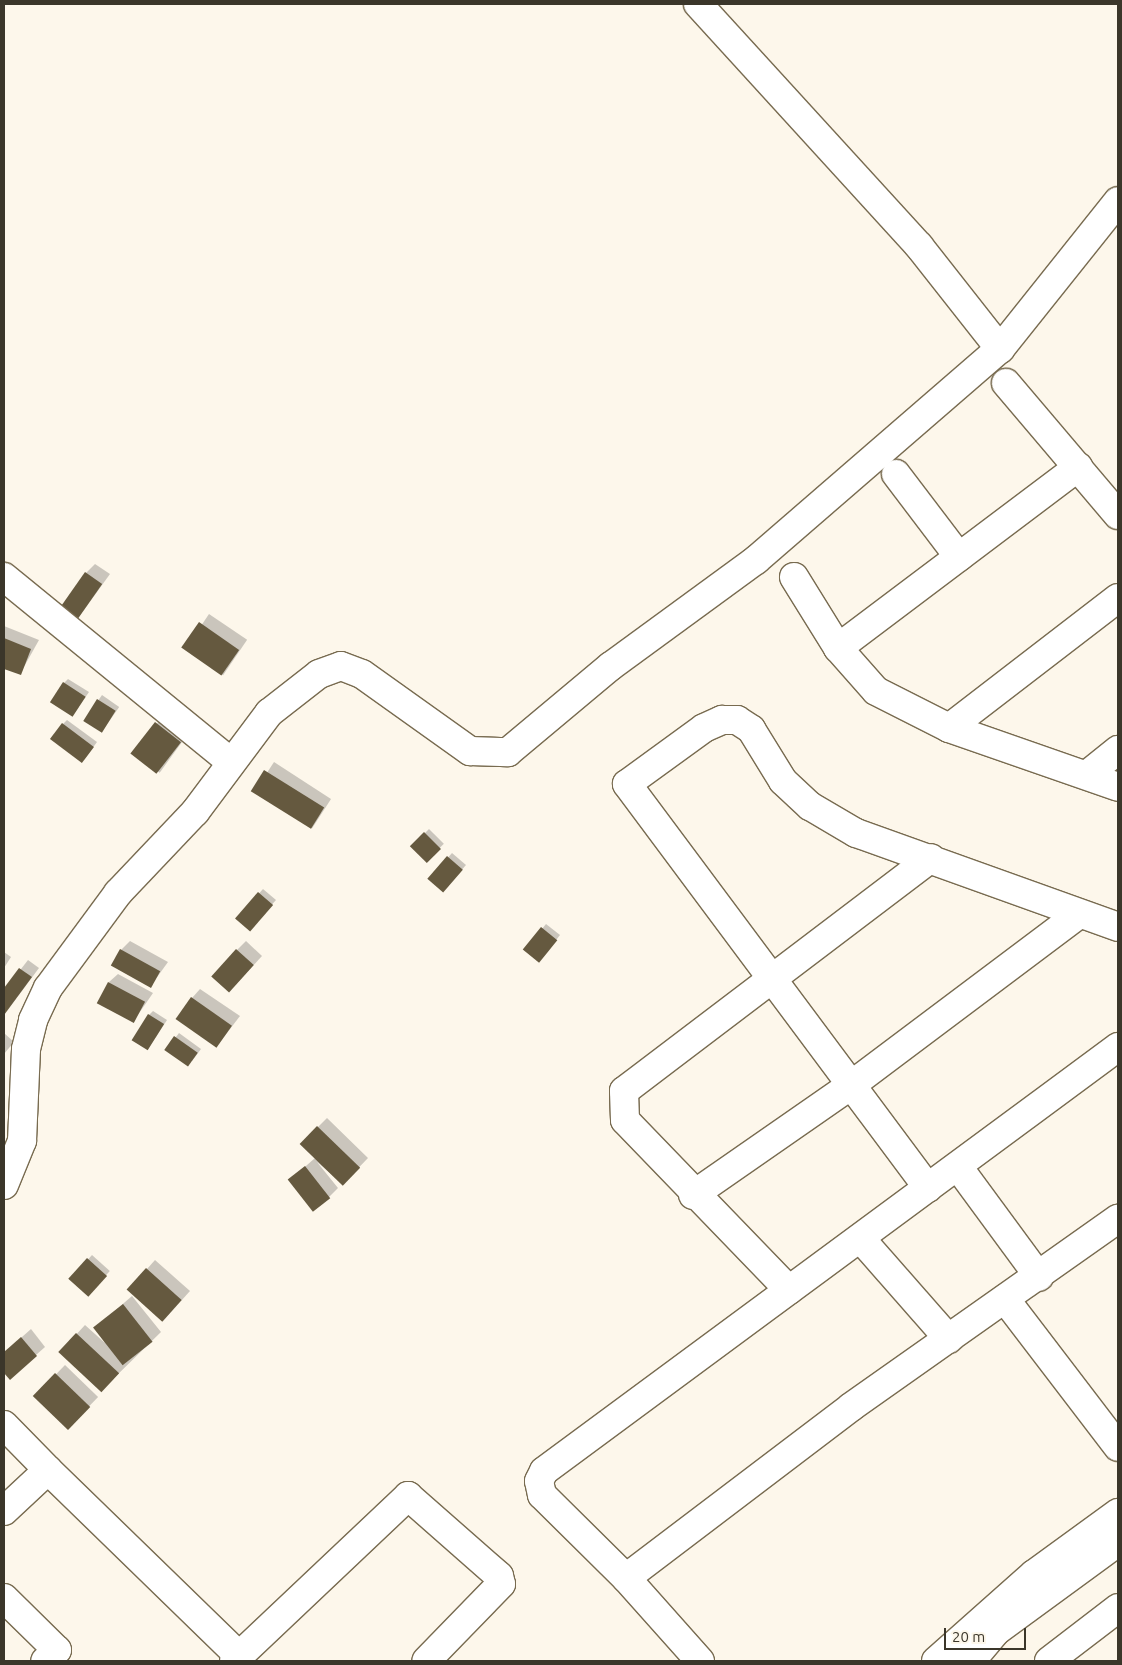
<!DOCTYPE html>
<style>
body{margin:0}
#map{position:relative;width:1122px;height:1665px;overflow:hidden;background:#fdf7eb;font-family:Ubuntu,sans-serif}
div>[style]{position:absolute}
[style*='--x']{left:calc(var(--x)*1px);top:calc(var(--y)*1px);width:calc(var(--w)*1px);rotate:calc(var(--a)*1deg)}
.shadow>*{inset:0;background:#0003;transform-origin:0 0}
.building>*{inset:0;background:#65593f;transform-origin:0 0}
.roads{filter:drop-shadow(1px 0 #786b50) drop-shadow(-1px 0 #786b50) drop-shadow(0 1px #786b50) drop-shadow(0 -1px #786b50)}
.minor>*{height:28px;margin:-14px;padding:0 14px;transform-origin:14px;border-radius:14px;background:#fff}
span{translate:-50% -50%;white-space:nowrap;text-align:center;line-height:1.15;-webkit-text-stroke:5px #fdf7eb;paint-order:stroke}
.frame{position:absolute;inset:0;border:5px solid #3b362a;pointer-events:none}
.scale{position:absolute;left:944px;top:1628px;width:82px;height:22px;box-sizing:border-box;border:2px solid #3b362a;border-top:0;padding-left:6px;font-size:15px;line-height:18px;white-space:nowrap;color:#3b362a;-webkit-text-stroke:4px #fdf7eb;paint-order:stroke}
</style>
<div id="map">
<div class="shadow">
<div style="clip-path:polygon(95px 564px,110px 574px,76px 621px,86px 573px)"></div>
<div style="left:209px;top:614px;width:46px;height:43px;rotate:34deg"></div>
<div style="clip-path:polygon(4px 626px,39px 640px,20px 674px,4px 667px)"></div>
<div style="clip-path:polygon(68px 679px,89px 692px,73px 715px,64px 683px)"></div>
<div style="left:102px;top:695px;width:21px;height:30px;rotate:35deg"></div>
<div style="left:164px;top:714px;width:31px;height:50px;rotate:36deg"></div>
<div style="clip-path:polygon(67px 720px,97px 742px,86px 757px,63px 724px)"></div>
<div style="left:274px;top:762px;width:68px;height:35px;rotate:33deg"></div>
<div style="left:429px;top:829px;width:21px;height:24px;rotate:45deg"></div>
<div style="clip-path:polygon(452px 853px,466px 865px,447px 887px,429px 879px)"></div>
<div style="clip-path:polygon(263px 889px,276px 900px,253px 926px,236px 919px)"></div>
<div style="clip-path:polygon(546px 924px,560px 935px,543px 957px,525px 950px)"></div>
<div style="clip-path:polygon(130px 941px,168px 962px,150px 987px,121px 950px)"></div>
<div style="clip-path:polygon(246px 941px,262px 956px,238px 982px,237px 950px)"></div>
<div style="clip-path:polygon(4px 952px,11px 957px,4px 968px)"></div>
<div style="clip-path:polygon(28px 960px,39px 968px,4px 1015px,4px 991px)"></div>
<div style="clip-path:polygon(118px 974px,153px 993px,133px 1022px,109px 982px)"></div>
<div style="clip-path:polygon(200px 989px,240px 1016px,217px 1046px,192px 998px)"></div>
<div style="clip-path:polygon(153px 1011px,167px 1020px,148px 1049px,149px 1015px)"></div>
<div style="clip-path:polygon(4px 1033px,14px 1042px,4px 1054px)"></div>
<div style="clip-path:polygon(179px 1033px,201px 1049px,192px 1061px,166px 1050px)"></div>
<div style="clip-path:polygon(327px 1118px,368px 1158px,343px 1184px,317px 1162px,338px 1188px,329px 1197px,290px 1180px,315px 1158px,301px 1144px)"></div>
<div style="left:92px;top:1255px;width:24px;height:33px;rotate:42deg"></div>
<div style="clip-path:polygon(155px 1260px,190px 1291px,163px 1321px,147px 1269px)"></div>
<div style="clip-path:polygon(132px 1296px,161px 1332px,110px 1382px,60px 1352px,85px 1325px,105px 1343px,95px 1328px)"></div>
<div style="clip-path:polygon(31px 1329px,45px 1347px,10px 1378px,4px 1371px,4px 1353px)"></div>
<div style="left:65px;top:1365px;width:46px;height:43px;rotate:44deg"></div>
</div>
<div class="building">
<div style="left:85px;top:572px;width:21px;height:47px;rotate:35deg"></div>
<div style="left:199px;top:622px;width:49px;height:31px;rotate:35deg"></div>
<div style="clip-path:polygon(4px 638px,31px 649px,21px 675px,4px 669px)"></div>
<div style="left:63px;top:682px;width:27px;height:24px;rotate:33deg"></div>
<div style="left:97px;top:699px;width:22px;height:26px;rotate:32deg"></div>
<div style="left:155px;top:722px;width:33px;height:40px;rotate:38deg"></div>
<div style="left:62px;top:723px;width:40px;height:20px;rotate:37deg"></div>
<div style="left:264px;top:770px;width:71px;height:25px;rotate:32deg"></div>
<div style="left:424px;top:832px;width:24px;height:20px;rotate:45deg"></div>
<div style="left:447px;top:856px;width:21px;height:30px;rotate:41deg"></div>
<div style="left:258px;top:892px;width:20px;height:35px;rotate:41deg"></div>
<div style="left:541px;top:927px;width:21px;height:29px;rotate:39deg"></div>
<div style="left:120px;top:949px;width:46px;height:19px;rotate:29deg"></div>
<div style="left:236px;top:949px;width:24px;height:37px;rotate:42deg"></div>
<div style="clip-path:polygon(19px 968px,32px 977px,4px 1015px,4px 988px)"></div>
<div style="left:108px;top:982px;width:42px;height:24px;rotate:28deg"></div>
<div style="left:191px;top:997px;width:50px;height:27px;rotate:35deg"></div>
<div style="left:148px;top:1014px;width:19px;height:31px;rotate:32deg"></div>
<div style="left:174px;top:1036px;width:29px;height:17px;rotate:35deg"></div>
<div style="left:317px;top:1126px;width:60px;height:25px;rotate:44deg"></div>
<div style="left:305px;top:1166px;width:41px;height:22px;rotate:52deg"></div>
<div style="left:87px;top:1258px;width:27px;height:28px;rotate:42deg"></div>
<div style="left:146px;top:1268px;width:48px;height:29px;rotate:42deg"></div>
<div style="left:123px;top:1304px;width:48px;height:38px;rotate:52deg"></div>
<div style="left:76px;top:1333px;width:59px;height:26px;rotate:43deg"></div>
<div style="clip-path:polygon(21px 1337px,37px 1356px,10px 1380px,4px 1373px,4px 1352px)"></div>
<div style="left:55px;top:1373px;width:49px;height:32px;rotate:44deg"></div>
</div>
<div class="roads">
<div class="minor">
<div style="--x:698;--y:4;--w:328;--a:47.6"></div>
<div style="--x:919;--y:246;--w:131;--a:51.8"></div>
<div style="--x:1006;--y:383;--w:173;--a:49.7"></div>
<div style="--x:896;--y:474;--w:104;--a:52.8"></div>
<div style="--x:4;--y:577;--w:291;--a:39.2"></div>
<div style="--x:794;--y:577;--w:84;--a:58.2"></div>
<div style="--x:838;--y:648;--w:57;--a:48.5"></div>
<div style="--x:876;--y:691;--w:82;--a:26.9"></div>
<div style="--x:949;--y:728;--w:179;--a:19.2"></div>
<div style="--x:838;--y:648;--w:301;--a:-37"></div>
<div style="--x:949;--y:728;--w:213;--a:-37.6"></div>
<div style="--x:1087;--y:775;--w:40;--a:-39"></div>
<div style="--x:959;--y:1168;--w:135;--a:53.7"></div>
<div style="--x:4;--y:1185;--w:48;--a:-67.8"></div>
<div style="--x:22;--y:1141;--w:92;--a:-87.5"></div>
<div style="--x:26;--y:1049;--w:30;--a:-76"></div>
<div style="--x:33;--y:1020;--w:35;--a:-65"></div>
<div style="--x:48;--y:988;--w:118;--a:-53.6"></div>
<div style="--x:118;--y:893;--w:112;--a:-46.5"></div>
<div style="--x:195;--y:812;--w:124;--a:-53.2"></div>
<div style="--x:269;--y:713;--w:63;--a:-38"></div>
<div style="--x:319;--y:674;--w:23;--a:-20"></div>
<div style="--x:341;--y:666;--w:22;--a:21"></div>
<div style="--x:362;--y:674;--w:133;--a:35.5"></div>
<div style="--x:470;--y:751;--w:38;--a:2"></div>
<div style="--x:508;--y:752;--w:134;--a:-39.9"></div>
<div style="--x:611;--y:666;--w:180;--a:-36.2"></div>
<div style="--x:756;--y:560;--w:323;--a:-40.9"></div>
<div style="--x:1000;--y:349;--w:189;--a:-51.4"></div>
<div style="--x:928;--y:1188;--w:504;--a:-126.69"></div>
<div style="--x:627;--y:784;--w:95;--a:-36"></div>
<div style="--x:704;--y:728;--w:20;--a:-24"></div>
<div style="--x:722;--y:720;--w:15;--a:0"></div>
<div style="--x:737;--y:720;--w:17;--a:33"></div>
<div style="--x:751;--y:729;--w:61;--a:58.4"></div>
<div style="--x:783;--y:781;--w:37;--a:43"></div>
<div style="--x:810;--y:806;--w:53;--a:30.4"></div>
<div style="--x:856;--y:833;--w:278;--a:19.7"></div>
<div style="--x:693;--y:1195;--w:191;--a:-34.8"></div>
<div style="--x:850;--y:1086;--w:286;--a:-36.9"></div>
<div style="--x:861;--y:1239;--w:133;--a:48.7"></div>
<div style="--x:789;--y:1290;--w:236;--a:-134"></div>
<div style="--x:625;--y:1120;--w:29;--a:-92"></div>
<div style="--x:624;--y:1091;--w:385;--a:-37.2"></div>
<div style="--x:1005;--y:1299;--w:186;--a:52.6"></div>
<div style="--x:4;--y:1425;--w:63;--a:45.6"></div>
<div style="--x:4;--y:1511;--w:60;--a:-43"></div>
<div style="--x:48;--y:1470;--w:267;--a:44.2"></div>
<div style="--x:239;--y:1656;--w:7;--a:135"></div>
<div style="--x:626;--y:1578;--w:283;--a:-37.2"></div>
<div style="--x:851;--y:1407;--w:327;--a:-35.2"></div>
<div style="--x:4;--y:1598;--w:74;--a:44.5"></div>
<div style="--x:57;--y:1650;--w:16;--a:137"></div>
<div style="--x:239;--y:1656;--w:233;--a:-43.4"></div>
<div style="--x:408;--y:1496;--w:121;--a:41.3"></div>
<div style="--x:499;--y:1576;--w:8;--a:76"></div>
<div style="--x:501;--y:1584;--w:107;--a:134.2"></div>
<div style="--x:700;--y:1661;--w:111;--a:-131.7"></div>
<div style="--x:626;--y:1578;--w:118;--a:-135.3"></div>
<div style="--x:542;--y:1495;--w:14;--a:-102"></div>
<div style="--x:539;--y:1481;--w:11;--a:-63"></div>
<div style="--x:544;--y:1471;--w:714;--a:-36.45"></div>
<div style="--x:936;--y:1661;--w:131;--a:-41.6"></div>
<div style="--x:1034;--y:1574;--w:104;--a:-36"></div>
<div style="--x:971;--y:1661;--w:38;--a:-50"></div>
<div style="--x:995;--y:1632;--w:152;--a:-36.2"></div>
<div style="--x:1049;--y:1661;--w:87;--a:-37.5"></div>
</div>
</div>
<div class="frame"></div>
<div class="scale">20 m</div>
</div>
